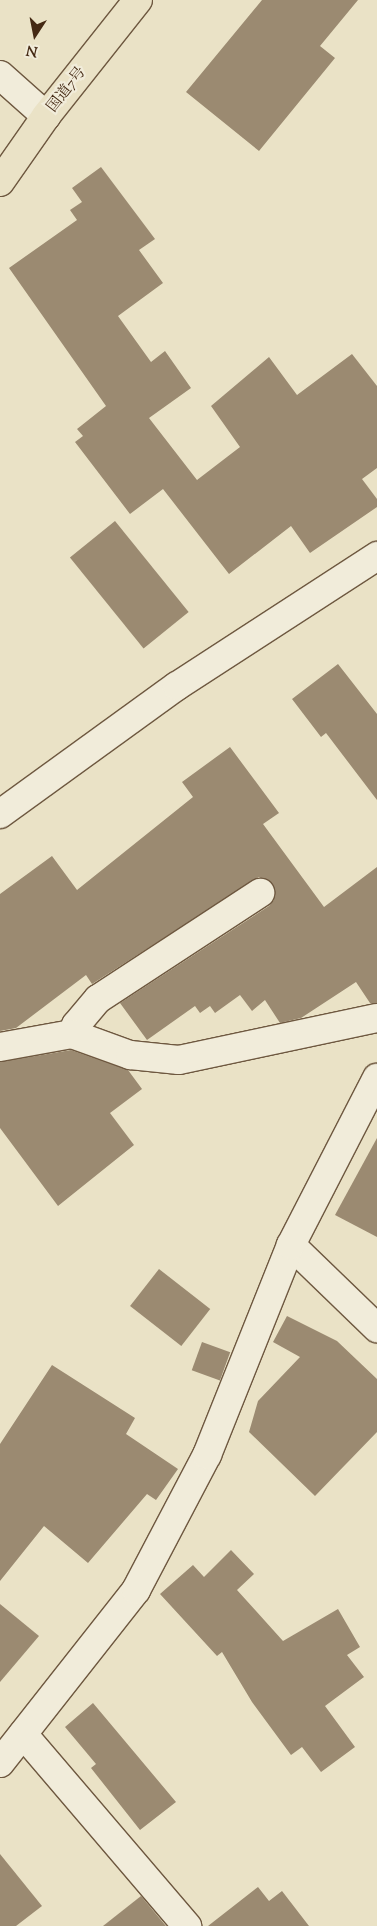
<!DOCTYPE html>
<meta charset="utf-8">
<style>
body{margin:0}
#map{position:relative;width:377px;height:1926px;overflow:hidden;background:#eae2c6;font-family:"Sorts Mill Goudy","Noto Serif JP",serif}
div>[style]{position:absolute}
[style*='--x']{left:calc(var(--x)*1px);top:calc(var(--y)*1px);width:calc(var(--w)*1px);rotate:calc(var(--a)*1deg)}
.building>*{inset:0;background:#9b8a71;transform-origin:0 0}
.roads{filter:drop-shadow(1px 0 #6e5840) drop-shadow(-1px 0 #6e5840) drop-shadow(0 1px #6e5840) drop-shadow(0 -1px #6e5840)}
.minor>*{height:28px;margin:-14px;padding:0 14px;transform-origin:14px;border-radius:14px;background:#f1ecda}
.highway>*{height:28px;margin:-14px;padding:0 14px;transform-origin:14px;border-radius:14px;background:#eae2c6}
span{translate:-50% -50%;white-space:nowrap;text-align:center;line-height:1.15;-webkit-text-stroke:4.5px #f1ecda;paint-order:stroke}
.street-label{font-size:15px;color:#452a14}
.north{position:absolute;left:10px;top:10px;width:50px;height:50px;-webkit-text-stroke:4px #f1ecda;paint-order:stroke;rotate:191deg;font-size:14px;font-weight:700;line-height:20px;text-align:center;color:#452a14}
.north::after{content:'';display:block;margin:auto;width:18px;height:22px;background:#452a14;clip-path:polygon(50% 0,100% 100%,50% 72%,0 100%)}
</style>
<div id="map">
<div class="building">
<div style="clip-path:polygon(262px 0,358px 0,320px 46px,335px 58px,259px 151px,186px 92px)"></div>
<div style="clip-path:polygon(101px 167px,155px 239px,139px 250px,163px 283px,118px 316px,151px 362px,165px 351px,191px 388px,149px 418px,197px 480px,240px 447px,211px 406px,269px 357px,297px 395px,352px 354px,377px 386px,377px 468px,362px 479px,377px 499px,377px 507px,310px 553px,291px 526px,229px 574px,163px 489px,130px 514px,75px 442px,83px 436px,77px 429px,106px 406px,9px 268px,77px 220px,70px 210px,82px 202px,72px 188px)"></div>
<div style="left:115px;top:521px;width:117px;height:58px;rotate:51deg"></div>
<div style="clip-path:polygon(338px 664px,377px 714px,377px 800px,326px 733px,321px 737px,292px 699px)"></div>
<div style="clip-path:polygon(230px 747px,279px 813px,263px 824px,324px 907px,377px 867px,377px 1003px,370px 1003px,356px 982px,301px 1018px,280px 1023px,265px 1000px,252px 1011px,240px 995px,215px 1013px,210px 1006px,200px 1013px,195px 1006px,147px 1040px,120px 1003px,269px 906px,274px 900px,273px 885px,259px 877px,92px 984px,86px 975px,16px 1028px,0 1031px,0 894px,52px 856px,77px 890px,193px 797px,182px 782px)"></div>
<div style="clip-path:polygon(71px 1050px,128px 1070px,142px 1089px,110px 1113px,134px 1145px,58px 1206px,0 1128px,0 1062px)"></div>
<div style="clip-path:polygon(377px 1138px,377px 1237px,335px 1215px)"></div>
<div style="left:159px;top:1269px;width:65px;height:47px;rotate:38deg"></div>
<div style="clip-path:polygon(287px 1316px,337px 1341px,377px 1379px,377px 1432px,315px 1496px,249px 1432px,258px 1401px,300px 1357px,273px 1342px)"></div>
<div style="left:202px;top:1342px;width:30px;height:30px;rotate:20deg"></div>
<div style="clip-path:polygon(52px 1365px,135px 1418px,126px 1434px,178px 1469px,156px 1500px,147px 1494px,88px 1563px,44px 1526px,0 1581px,0 1444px)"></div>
<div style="clip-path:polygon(231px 1550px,254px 1574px,237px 1590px,283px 1641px,338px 1609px,360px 1647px,347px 1655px,364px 1677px,325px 1706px,355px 1747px,321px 1772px,302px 1747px,291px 1755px,252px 1702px,222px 1652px,217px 1656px,160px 1594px,193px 1565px,204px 1577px)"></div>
<div style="clip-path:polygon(0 1604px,39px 1636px,0 1682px)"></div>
<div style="clip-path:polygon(93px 1703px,176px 1802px,140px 1830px,91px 1768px,96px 1764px,65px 1727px)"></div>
<div style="clip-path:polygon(0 1854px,42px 1906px,16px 1926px,0 1926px)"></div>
<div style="clip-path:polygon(258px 1887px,269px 1901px,282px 1891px,309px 1926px,208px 1926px)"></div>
<div style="clip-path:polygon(141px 1896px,166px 1926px,103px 1926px)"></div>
</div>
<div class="roads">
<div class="minor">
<div style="--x:0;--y:75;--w:62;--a:41.7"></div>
<div style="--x:0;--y:814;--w:218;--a:-35.9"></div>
<div style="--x:177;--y:686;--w:239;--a:-33"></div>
<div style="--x:72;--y:1034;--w:10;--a:-66"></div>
<div style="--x:76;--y:1025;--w:34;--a:-50"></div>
<div style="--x:98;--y:999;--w:194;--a:-33.2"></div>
<div style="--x:0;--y:1047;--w:73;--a:-10.2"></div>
<div style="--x:72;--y:1034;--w:62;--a:19.9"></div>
<div style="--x:130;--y:1055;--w:49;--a:5.8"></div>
<div style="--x:179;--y:1060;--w:202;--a:-12"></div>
<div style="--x:291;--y:1245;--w:120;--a:44"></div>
<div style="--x:23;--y:1734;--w:253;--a:49.5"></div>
<div style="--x:0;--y:1763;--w:220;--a:-51.8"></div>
<div style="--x:136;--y:1590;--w:153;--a:-62.3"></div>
<div style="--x:207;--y:1455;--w:226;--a:-68.2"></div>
<div style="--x:291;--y:1245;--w:188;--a:-62.8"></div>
</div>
<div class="highway">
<div style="--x:0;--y:182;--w:80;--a:-55.1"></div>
<div style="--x:46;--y:116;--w:148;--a:-51.6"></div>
</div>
</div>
<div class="street-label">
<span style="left:67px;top:90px;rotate:-52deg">国道7号</span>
</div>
<div class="north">N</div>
</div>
